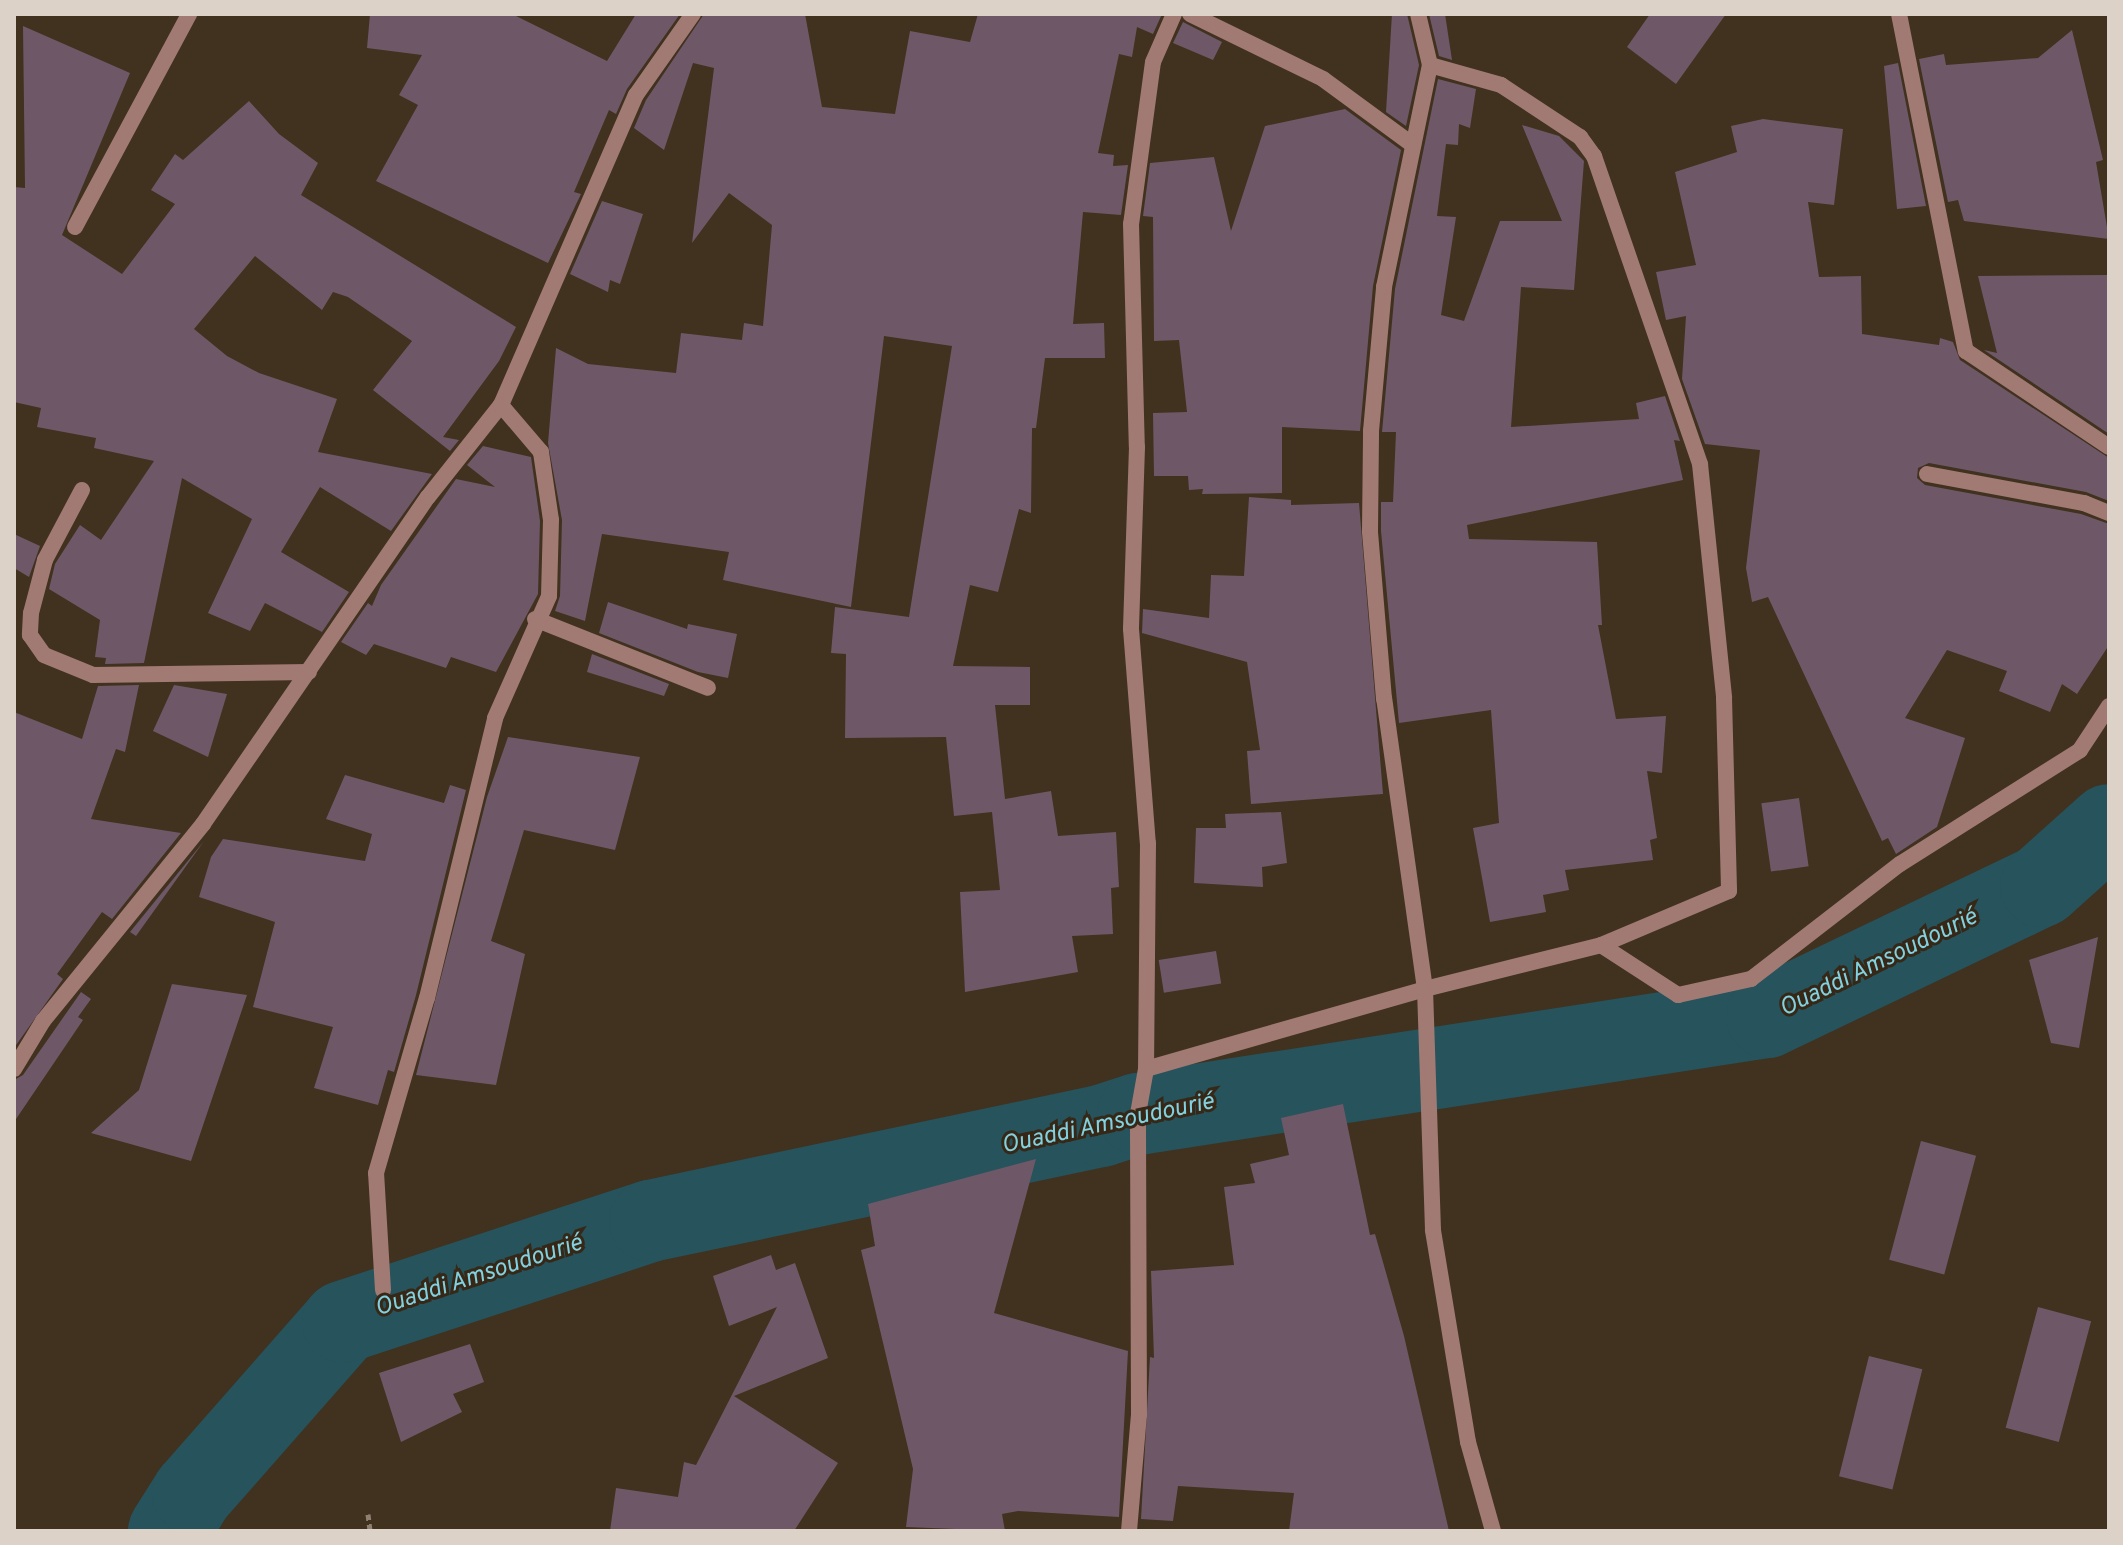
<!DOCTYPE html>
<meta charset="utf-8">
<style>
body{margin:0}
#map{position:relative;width:2123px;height:1545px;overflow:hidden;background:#41311f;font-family:Overpass,sans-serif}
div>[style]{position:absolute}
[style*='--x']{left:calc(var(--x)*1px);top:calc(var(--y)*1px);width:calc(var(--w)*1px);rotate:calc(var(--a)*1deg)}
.river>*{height:82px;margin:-41px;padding:0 41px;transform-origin:41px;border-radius:41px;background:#26535c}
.building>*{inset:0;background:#6e5867;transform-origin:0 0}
.path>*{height:5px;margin-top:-2.5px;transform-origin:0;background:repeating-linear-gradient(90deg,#8e8172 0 6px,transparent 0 10px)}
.service>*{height:16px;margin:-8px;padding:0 8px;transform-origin:8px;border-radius:8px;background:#a17a73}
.minor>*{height:16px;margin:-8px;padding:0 8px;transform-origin:8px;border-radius:8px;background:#a17a73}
span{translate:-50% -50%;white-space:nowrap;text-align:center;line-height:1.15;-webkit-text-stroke:6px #372716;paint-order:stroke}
.water-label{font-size:24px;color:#81d1e0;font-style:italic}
.frame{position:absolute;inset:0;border:16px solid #dcd2c7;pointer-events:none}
</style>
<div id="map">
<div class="river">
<div style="--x:169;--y:1531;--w:45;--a:-57.7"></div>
<div style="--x:193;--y:1493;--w:227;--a:-48.7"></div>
<div style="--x:343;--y:1322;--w:323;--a:-18.2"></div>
<div style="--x:650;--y:1221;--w:461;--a:-11.9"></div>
<div style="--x:1101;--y:1126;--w:39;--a:-18"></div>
<div style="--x:1138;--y:1114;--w:636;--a:-8.77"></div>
<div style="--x:1767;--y:1017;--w:304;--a:-25.6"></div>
<div style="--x:2041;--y:886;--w:91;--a:-41.9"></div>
</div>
<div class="building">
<div style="clip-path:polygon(370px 14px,512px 14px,607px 61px,636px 14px,680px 14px,627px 89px,616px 114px,609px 110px,574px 192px,581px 194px,548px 263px,376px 181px,418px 105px,399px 95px,422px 55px,367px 48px)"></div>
<div style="clip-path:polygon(704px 14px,805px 14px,822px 107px,895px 114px,910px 31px,970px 42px,978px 14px,1162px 14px,1153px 34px,1137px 27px,1132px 57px,1119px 54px,1098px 153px,1114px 155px,1113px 166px,1128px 165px,1121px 215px,1083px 212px,1073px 324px,1104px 323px,1105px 358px,1045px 358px,1036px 428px,1032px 428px,1031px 513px,1019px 509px,998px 592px,970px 585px,953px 666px,1030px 667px,1030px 705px,995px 705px,1005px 799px,1051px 791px,1058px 836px,1116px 832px,1119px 887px,1111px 888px,1113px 934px,1072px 936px,1078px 972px,965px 992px,960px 892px,1000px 890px,992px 812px,954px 816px,946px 737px,845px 738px,846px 654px,831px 653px,835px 607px,909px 617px,952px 346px,884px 336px,851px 607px,723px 580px,729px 552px,602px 534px,585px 621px,555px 611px,560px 596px,562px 520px,548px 443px,556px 348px,588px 364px,676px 373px,681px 333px,742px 340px,744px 323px,763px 326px,772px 225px,729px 193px,692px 243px,714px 68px,693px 63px,664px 150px,634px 128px,646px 100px)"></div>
<div style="clip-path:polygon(1392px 14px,1407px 14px,1419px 65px,1406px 126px,1386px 112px)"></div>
<div style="clip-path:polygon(1429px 14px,1445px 14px,1452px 60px,1439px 56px)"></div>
<div style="clip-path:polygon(1650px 14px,1726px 14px,1676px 84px,1627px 47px)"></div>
<div style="clip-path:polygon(1183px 22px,1222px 42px,1213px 60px,1173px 43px)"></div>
<div style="clip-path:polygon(23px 26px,130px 73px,62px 235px,122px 274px,175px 204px,151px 190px,175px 154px,183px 160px,249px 101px,279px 134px,318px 163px,301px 195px,516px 327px,499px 361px,443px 437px,459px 440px,450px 451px,373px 390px,412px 341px,348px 297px,333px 292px,322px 310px,255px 256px,194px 329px,227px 356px,259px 373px,337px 399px,318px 452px,432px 474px,391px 531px,320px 487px,281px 552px,349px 592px,322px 632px,265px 603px,250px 631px,208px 613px,252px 519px,182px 478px,144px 663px,105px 664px,106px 658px,95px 657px,100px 620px,49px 589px,55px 564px,80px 525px,101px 540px,154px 461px,94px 448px,96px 438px,37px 427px,41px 408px,14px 402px,14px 187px,25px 188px)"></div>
<div style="clip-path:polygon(2072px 30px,2103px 160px,2096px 162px,2109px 239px,1964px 221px,1958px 200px,1948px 202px,1919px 59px,1944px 54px,1946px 65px,2038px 58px)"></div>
<div style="clip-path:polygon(1898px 63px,1926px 206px,1897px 209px,1884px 66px)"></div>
<div style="clip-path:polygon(1438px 79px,1476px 89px,1470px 128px,1459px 124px,1458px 145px,1446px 144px,1437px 216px,1456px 217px,1441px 315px,1464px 321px,1500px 221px,1562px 221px,1522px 125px,1559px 136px,1584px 161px,1574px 290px,1521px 287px,1511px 427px,1639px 419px,1636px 403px,1665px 396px,1680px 441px,1674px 440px,1683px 480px,1467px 525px,1469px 539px,1597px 542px,1602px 625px,1598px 625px,1616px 719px,1666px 716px,1662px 773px,1647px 771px,1657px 838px,1650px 840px,1653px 860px,1565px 870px,1569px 890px,1543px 895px,1546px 912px,1490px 922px,1473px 828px,1499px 823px,1491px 710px,1399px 723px,1381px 531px,1381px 502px,1393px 502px,1396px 432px,1382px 432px,1395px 289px)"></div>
<div style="clip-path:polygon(1345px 109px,1401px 150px,1373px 286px,1360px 431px,1282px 427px,1282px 493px,1202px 494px,1203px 489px,1189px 490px,1188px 476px,1154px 476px,1153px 413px,1187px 412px,1179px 340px,1154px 341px,1153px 217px,1143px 216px,1150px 163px,1214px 157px,1231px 231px,1265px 126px)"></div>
<div style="clip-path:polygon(1763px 119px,1843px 129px,1834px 205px,1808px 202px,1819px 277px,1861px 276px,1862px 334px,1939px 345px,1940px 338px,1953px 342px,1960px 360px,2109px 458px,2109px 501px,2086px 492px,1929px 463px,1918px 468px,1917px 478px,1925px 485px,2081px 514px,2109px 524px,2109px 645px,2077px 694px,2062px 684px,2050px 712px,1999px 691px,2007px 671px,1947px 650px,1905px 718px,1965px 738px,1937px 827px,1896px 854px,1888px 838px,1882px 841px,1768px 597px,1752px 602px,1746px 568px,1760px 450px,1705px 444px,1682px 379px,1686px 316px,1666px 320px,1656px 272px,1696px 265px,1675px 172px,1737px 152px,1731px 126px)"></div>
<div style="clip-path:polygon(602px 201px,643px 214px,620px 284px,610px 280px,608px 292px,570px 274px)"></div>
<div style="clip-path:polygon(2109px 275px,2109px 434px,1984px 350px,1997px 353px,1978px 276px)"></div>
<div style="clip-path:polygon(483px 446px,531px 457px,540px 521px,538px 594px,496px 672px,451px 657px,446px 668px,374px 644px,366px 655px,341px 642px,368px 603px,372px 606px,381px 585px,456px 479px,495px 487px,467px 465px)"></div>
<div style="clip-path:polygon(1249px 497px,1291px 500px,1291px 505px,1359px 503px,1383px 794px,1251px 804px,1247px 751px,1260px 750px,1247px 662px,1142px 633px,1143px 609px,1209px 618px,1211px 575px,1244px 576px)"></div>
<div style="clip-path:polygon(14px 534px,40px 546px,29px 577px,14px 568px)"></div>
<div style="clip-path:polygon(608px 602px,687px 629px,688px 624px,737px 634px,728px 678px,698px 672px,599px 633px)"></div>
<div style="clip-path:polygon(592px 654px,669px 684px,664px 696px,587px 672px)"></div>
<div style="clip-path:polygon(139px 685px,125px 752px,116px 749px,91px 819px,181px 833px,112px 919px,102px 912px,57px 974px,63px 979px,14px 1048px,14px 712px,82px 739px,98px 686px)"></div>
<div style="clip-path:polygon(174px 685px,227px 694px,208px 757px,153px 731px)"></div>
<div style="clip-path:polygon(508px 737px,640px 757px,615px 850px,524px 830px,491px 941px,525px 954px,496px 1085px,416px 1075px,487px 797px)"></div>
<div style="clip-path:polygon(345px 775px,444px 803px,450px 785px,466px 790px,416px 995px,394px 1072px,388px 1070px,378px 1105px,314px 1088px,333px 1027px,253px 1007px,275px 922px,199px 897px,211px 857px,223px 839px,365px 861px,372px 834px,326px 819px)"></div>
<div style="left:1799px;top:798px;width:69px;height:38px;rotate:82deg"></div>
<div style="clip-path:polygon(1281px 812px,1287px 863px,1262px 867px,1263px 887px,1194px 883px,1196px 828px,1226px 828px,1225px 814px)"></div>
<div style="clip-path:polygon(204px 841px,136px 936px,130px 932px)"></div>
<div style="clip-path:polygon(2098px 937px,2079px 1048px,2051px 1043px,2029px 960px)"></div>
<div style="left:1216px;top:951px;width:33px;height:58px;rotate:81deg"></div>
<div style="clip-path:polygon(172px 984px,247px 995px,191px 1161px,91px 1133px,139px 1090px)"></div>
<div style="clip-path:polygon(81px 992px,91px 999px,78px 1017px,83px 1020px,14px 1122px,14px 1080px,23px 1075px)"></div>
<div style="clip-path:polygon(1343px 1104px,1370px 1235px,1375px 1234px,1404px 1336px,1449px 1531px,1289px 1531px,1294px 1493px,1178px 1486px,1173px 1521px,1141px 1519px,1150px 1357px,1154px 1358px,1151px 1271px,1234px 1265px,1224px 1187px,1255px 1183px,1250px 1164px,1289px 1155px,1281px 1118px)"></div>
<div style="left:1921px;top:1141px;width:57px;height:123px;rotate:15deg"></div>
<div style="clip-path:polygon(1036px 1159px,994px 1313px,1128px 1351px,1119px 1517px,1018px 1511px,1002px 1514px,1005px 1531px,906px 1527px,913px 1469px,861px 1250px,875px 1246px,868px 1204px)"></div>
<div style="clip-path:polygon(771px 1255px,776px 1270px,795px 1263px,828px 1358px,734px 1396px,838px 1463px,794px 1531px,610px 1531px,616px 1488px,678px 1497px,684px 1462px,696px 1465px,777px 1307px,729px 1326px,713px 1276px)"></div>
<div style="left:2038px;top:1307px;width:55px;height:125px;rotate:15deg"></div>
<div style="clip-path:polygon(470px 1344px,484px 1382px,453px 1394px,462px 1412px,401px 1442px,379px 1373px)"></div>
<div style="left:1869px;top:1356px;width:55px;height:124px;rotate:14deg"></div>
</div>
<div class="path">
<div style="--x:368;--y:1514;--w:17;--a:83"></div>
</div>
<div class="service">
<div style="--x:535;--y:619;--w:186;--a:21.7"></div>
</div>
<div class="minor">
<div style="--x:1174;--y:14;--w:52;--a:113.6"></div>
<div style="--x:1153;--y:62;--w:163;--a:97.7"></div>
<div style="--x:1131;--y:224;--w:223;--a:88.5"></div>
<div style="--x:1137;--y:447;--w:182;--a:91.9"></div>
<div style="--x:1131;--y:629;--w:215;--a:85.5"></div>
<div style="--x:1148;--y:843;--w:226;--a:90.5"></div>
<div style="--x:1146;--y:1069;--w:290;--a:-16"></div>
<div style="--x:1425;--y:989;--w:293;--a:-98"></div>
<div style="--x:1384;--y:699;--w:169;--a:-94.8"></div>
<div style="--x:1370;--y:531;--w:100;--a:-89.4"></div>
<div style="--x:1371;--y:431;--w:145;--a:-84.8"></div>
<div style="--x:1384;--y:287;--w:227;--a:-78.3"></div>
<div style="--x:1430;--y:65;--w:52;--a:-103.2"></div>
<div style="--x:1190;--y:14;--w:148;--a:26"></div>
<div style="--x:1323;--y:79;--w:112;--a:36.3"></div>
<div style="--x:1899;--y:14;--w:344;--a:78.8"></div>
<div style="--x:1966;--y:351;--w:172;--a:33.9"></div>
<div style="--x:1430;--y:65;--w:74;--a:15.7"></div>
<div style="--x:1501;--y:85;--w:95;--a:33.4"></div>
<div style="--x:1580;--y:137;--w:24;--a:54"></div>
<div style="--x:1594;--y:156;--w:326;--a:71"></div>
<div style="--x:1700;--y:464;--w:235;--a:84.1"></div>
<div style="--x:1724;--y:698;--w:193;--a:88.5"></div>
<div style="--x:1729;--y:891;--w:139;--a:157.1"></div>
<div style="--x:75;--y:227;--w:242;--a:-61.8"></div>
<div style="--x:1927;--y:474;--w:160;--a:10.5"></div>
<div style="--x:2084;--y:503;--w:27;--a:22"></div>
<div style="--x:82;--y:490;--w:79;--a:117.9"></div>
<div style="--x:45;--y:560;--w:55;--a:104.8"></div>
<div style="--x:31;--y:613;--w:22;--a:93"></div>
<div style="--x:30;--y:635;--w:24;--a:55"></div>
<div style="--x:44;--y:655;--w:53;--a:22.2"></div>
<div style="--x:93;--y:675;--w:216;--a:-0.8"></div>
<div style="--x:14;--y:1069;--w:56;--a:-58.9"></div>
<div style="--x:43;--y:1021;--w:254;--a:-50.9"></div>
<div style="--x:203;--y:824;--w:397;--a:-55.5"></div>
<div style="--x:428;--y:497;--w:117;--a:-51.6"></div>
<div style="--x:501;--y:405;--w:338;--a:-66.5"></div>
<div style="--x:636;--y:95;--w:99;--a:-54.9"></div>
<div style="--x:383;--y:1290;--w:117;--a:-93.4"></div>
<div style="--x:376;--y:1173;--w:182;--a:-73.8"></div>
<div style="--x:427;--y:998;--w:288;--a:-76.3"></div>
<div style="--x:495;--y:718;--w:133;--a:-66.1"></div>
<div style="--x:549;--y:596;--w:76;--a:-88.5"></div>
<div style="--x:551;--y:520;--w:69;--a:-98.4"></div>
<div style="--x:541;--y:452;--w:62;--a:-130.4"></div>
<div style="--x:1129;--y:1531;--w:116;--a:-85.1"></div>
<div style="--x:1139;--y:1415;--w:301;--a:-90.2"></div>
<div style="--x:1138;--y:1114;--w:46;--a:-79.9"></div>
<div style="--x:1493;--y:1531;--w:92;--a:-105.7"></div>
<div style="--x:1468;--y:1442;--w:215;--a:-99.4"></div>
<div style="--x:1433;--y:1230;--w:241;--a:-91.9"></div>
<div style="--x:1425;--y:989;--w:181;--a:-14"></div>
<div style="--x:1601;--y:945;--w:92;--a:33"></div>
<div style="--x:1678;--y:995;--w:75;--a:-12.4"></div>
<div style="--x:1751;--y:979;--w:188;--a:-37.7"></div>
<div style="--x:1900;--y:864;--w:213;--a:-32.3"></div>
<div style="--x:2080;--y:750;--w:53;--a:-56.6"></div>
</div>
<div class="water-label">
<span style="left:1879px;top:964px;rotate:-26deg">Ouaddi Amsoudourié</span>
<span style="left:1108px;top:1125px;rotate:-12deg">Ouaddi Amsoudourié</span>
<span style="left:479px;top:1277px;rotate:-18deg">Ouaddi Amsoudourié</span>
</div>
<div class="frame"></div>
</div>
